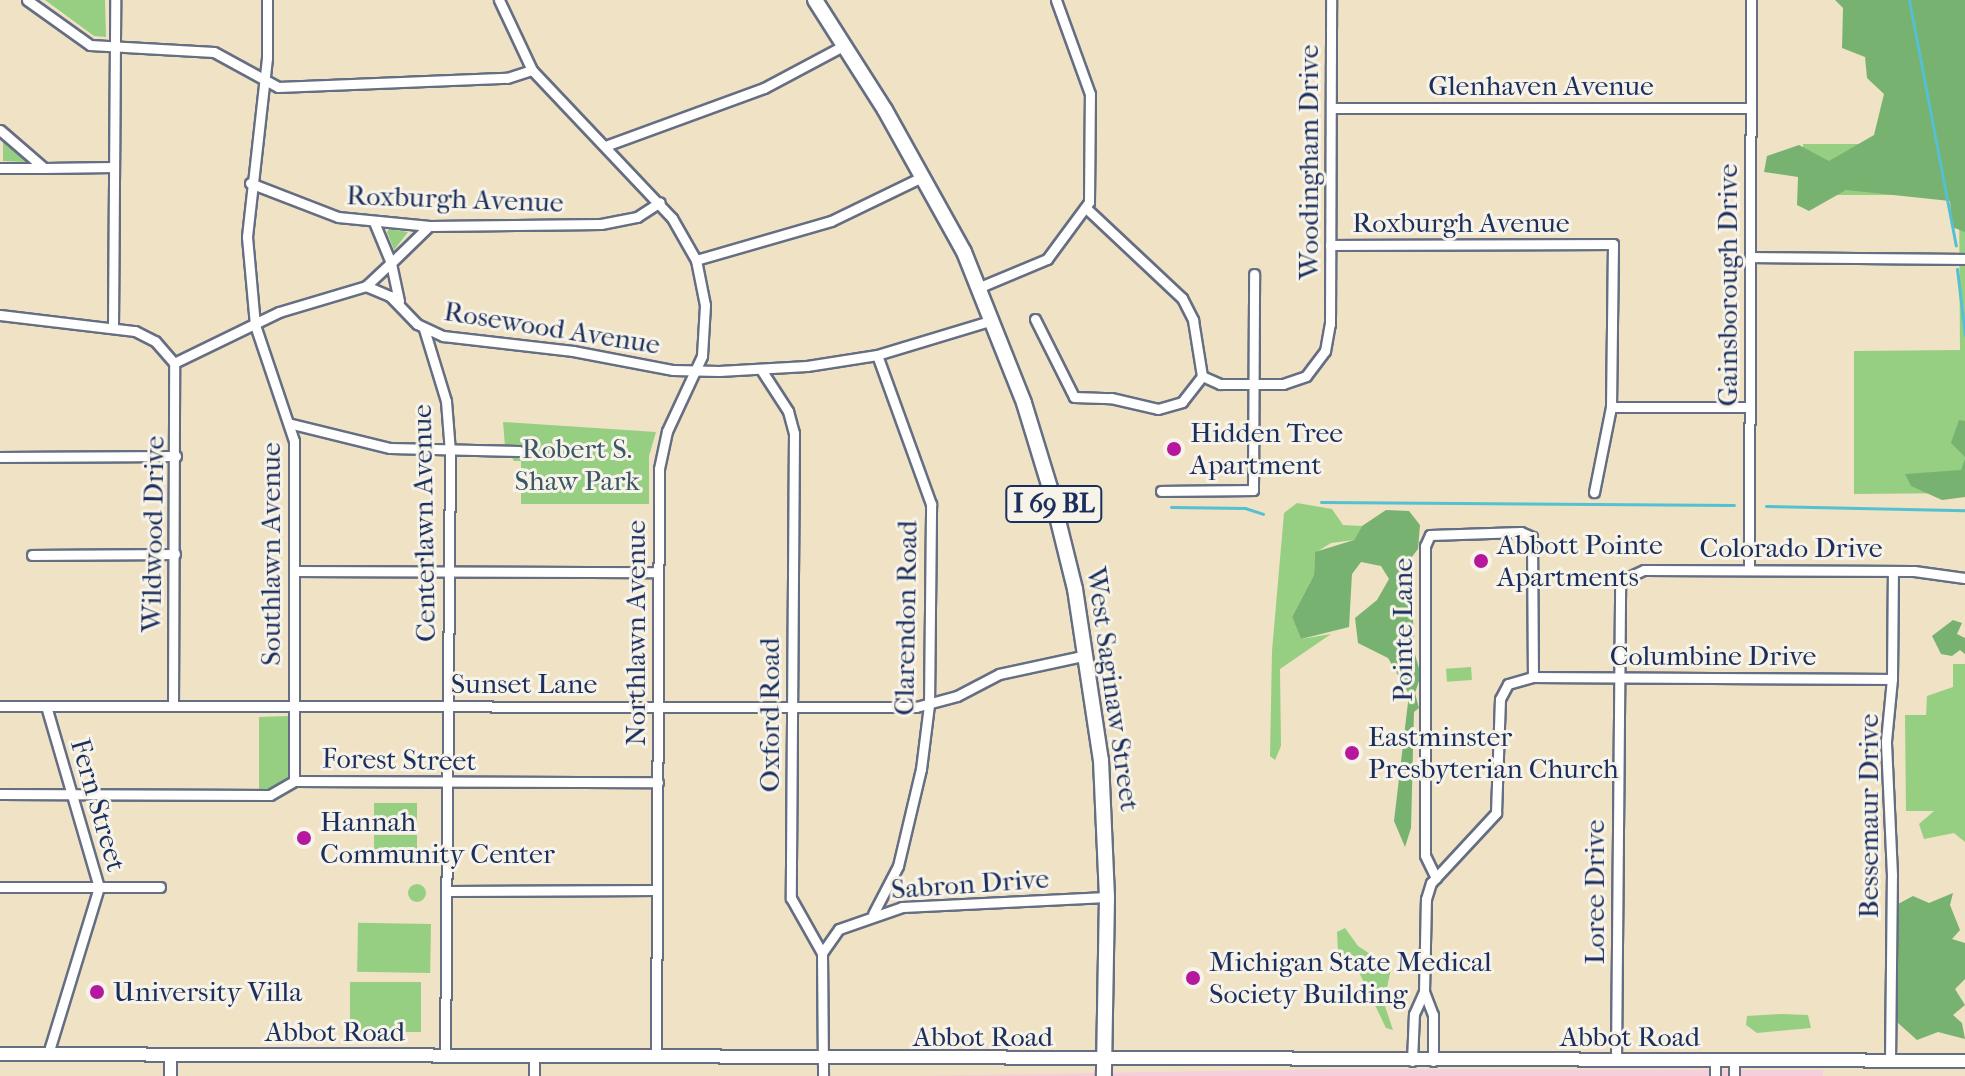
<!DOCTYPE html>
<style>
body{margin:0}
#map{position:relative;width:1965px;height:1076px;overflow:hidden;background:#efe2c5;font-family:"IM FELL French Canon",serif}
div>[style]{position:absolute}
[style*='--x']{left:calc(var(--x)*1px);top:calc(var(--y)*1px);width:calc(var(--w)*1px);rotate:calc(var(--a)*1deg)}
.built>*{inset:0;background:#f5cfdb}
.green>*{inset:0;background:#96cf82;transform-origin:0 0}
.round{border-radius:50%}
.forest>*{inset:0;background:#78b270}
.stream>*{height:3px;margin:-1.5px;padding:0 1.5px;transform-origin:1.5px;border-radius:1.5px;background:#55c0d1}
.roads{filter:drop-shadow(2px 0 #656e82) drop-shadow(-2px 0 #656e82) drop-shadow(0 2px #656e82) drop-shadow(0 -2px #656e82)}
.minor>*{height:9px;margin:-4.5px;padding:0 4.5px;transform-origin:4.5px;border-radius:4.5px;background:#fff}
.tertiary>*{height:11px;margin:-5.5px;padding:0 5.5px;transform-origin:5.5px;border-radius:5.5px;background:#fff}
.secondary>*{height:12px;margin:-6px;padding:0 6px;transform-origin:6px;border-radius:6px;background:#fff}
.primary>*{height:14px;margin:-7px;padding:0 7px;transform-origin:7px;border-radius:7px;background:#fff}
.dots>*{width:22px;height:22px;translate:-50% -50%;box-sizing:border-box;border:4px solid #f7f3e8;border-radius:50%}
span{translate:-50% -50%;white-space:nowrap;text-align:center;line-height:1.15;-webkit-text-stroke:6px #f7f3e8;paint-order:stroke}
.shield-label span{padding:2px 6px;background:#f7f3e8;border:2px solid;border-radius:6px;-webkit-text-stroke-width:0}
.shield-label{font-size:26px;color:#1b2f5e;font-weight:700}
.street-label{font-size:28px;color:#1b2f5e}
.poi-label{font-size:28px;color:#1b2f5e}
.left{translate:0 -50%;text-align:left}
.park-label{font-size:28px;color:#3a5767}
</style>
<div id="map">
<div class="built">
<div style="clip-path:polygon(1339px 1069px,1823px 1070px,1823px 1076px,920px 1076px)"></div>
</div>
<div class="green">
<div style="clip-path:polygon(45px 0,105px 0,106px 37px,94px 36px)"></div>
<div style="clip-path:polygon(1965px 115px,1965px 493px,1854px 494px,1854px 351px,1960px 350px,1959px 195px,1803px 195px,1803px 144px,1946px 144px)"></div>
<div style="clip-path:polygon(3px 140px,26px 159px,26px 162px,3px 161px)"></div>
<div style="clip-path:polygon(389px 229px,408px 232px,394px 250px,387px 232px)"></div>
<div style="clip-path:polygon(503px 422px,656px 432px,649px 456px,649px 504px,521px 504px,521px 461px,514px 461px,505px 446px)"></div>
<div style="clip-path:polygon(1297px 503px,1332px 509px,1343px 525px,1362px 526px,1354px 540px,1331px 543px,1315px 553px,1314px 575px,1292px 617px,1301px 639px,1331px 634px,1280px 669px,1281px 746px,1275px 760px,1270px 756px,1272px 651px,1284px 513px)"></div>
<div style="clip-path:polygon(1953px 664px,1965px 664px,1965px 842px,1954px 833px,1924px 839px,1919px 824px,1934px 811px,1906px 811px,1905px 715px,1926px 715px,1927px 696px,1953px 687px)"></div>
<div style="left:1471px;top:667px;width:13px;height:25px;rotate:86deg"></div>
<div style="clip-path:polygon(288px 716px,288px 782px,273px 790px,259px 790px,259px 717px)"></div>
<div style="left:374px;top:803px;width:43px;height:21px"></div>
<div style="left:374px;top:835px;width:43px;height:21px"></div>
<div class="round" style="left:408px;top:884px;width:18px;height:18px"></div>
<div style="left:431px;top:924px;width:49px;height:73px;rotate:91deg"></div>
<div style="clip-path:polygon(1345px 928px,1358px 946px,1391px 968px,1384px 1003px,1393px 1030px,1386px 1028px,1356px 966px,1338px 951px,1337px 932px)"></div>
<div style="left:421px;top:982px;width:50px;height:71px;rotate:90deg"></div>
<div style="clip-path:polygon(1782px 1014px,1808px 1015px,1811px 1028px,1757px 1033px,1746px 1025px,1747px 1016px)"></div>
</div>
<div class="forest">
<div style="clip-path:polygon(1835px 0,1965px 0,1965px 232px,1952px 227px,1950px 201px,1846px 190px,1809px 211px,1797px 205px,1798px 177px,1764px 172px,1767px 156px,1799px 145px,1829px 161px,1874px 135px,1884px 94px,1867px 78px,1865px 57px,1842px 48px,1843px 8px)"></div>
<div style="clip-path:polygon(1959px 420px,1965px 421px,1965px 457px,1951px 443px)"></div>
<div style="clip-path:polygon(1965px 459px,1965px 497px,1942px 500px,1911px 486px,1905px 474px,1961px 470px)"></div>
<div style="clip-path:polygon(1386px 510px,1409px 511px,1420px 525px,1418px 549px,1411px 558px,1414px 651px,1421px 675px,1415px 693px,1419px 708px,1414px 712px,1411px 828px,1405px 847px,1394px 821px,1409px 694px,1388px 658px,1358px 643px,1355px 618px,1377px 600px,1389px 579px,1381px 566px,1361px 562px,1352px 574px,1349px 627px,1301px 639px,1292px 617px,1314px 575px,1315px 552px,1354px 540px,1362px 526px)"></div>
<div style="clip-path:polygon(1953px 620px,1962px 623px,1957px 634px,1965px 638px,1965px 654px,1960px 650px,1952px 656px,1941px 654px,1932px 636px)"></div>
<div style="clip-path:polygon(1953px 893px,1950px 905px,1960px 930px,1952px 939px,1965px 943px,1965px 979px,1955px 989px,1965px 1005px,1953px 1015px,1962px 1023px,1965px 1039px,1938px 1032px,1917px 1040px,1898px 1023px,1897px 1012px,1898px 904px,1913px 896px,1929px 903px)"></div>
</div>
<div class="stream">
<div style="--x:1909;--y:0;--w:250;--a:79.2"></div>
<div style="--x:1957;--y:269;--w:66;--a:83.1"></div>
<div style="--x:1321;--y:502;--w:413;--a:0.4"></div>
<div style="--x:1766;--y:506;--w:199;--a:1.2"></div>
<div style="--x:1171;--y:507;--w:74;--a:0.8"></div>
<div style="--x:1245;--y:508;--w:19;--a:18"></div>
</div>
<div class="roads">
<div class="minor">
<div style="--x:27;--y:0;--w:77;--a:35.5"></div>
<div style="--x:90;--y:45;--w:124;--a:3.2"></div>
<div style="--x:214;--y:52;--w:73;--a:28.7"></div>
<div style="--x:278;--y:87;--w:229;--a:-2.3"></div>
<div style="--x:507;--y:78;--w:26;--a:-18"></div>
<div style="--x:267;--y:0;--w:58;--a:90"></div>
<div style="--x:267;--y:58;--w:180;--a:96.4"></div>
<div style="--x:247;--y:237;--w:88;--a:84.8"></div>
<div style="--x:255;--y:325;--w:122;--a:71.4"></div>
<div style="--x:294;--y:441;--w:340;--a:90"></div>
<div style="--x:499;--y:0;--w:77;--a:64.8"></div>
<div style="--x:532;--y:70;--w:204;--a:46.6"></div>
<div style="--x:672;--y:218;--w:48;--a:60.3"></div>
<div style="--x:696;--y:260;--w:46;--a:78.7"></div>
<div style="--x:705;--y:305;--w:51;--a:93.4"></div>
<div style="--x:702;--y:356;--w:83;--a:115"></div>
<div style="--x:667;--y:431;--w:39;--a:102"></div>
<div style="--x:659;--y:469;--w:588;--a:90.29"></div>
<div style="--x:1331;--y:108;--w:419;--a:0"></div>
<div style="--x:0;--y:130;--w:58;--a:40.8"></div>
<div style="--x:44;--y:168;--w:70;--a:-0.8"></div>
<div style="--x:608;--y:145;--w:166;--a:-20.1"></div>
<div style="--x:764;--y:88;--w:92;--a:-28"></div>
<div style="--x:0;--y:168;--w:44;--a:0"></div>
<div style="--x:250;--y:183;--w:94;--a:21.1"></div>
<div style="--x:338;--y:217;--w:92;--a:5.6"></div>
<div style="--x:430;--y:226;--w:171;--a:-0.7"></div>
<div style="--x:601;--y:224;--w:37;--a:-11"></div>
<div style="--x:637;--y:217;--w:27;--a:-33"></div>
<div style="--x:1086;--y:208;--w:132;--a:43.2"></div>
<div style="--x:1182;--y:298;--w:25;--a:63"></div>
<div style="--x:1193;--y:320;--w:57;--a:80.9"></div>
<div style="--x:1330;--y:245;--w:283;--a:-0.2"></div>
<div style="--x:1613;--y:244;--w:163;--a:90.7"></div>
<div style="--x:1611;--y:407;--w:87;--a:101.3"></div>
<div style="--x:1750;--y:257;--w:215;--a:0.5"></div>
<div style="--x:696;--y:260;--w:141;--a:-16.1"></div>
<div style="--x:831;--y:221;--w:103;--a:-25.8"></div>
<div style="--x:366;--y:286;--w:34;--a:-43"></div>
<div style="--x:391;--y:263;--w:44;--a:-112.5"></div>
<div style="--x:980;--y:287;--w:73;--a:-22.7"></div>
<div style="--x:1047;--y:259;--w:71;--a:-53.6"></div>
<div style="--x:1089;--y:202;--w:108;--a:-89.5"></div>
<div style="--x:1090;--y:94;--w:100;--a:-109.9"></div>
<div style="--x:399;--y:301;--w:39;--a:-102"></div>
<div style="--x:391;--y:263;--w:53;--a:-44.2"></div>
<div style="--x:0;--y:315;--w:136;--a:6.8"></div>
<div style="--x:135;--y:331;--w:22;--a:27"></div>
<div style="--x:155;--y:341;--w:29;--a:49"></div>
<div style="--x:174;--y:363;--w:117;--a:-25.9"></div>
<div style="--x:279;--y:312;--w:91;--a:-16.6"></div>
<div style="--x:366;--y:286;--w:26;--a:23"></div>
<div style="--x:390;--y:296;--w:39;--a:46"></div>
<div style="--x:417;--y:324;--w:29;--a:25"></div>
<div style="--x:443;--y:336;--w:131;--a:6.6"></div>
<div style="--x:573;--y:351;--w:102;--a:10.8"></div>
<div style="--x:673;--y:370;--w:46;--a:1.2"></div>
<div style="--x:719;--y:371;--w:88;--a:-3.3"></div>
<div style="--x:807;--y:366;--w:71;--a:-8.9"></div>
<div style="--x:877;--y:355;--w:121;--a:-16.8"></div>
<div style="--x:1035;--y:319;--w:87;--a:63.4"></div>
<div style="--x:1074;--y:397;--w:37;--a:2"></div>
<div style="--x:1111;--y:398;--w:48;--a:13.2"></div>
<div style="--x:1158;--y:409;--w:25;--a:-16"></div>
<div style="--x:1182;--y:402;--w:33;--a:-52"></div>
<div style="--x:113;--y:327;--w:327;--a:-89.6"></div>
<div style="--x:424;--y:329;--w:75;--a:73"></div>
<div style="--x:446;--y:401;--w:51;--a:85.5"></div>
<div style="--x:450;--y:452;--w:604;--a:90.47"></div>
<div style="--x:762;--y:371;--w:48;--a:57"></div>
<div style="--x:788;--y:411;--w:23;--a:75"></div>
<div style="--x:794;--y:433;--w:465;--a:90.4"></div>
<div style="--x:791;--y:898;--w:63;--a:60.6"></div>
<div style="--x:822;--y:953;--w:123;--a:89.5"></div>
<div style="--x:1202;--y:376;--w:20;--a:24"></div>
<div style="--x:1220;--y:384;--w:63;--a:0"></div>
<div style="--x:1283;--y:384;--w:24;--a:-19"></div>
<div style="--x:1306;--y:376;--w:31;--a:-53"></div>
<div style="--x:1325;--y:351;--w:27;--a:-80"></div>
<div style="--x:1330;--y:324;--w:324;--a:-89.8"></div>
<div style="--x:1611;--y:407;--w:139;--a:0"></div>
<div style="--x:292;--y:424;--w:101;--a:13.8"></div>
<div style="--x:390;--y:448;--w:129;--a:1.3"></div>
<div style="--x:0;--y:457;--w:176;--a:-0.3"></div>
<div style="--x:1161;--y:491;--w:92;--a:-0.6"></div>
<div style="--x:1253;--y:490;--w:216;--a:-89.7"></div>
<div style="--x:32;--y:555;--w:143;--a:-0.4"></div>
<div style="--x:1749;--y:570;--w:570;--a:-89.8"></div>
<div style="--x:295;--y:571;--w:363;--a:0.2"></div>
<div style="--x:0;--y:706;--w:916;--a:0.06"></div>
<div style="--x:916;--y:707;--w:42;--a:-15"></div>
<div style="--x:957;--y:696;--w:47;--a:-27.6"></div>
<div style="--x:999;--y:674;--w:90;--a:-12.2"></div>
<div style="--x:46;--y:706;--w:189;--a:73.7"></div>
<div style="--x:99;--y:887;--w:175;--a:107"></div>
<div style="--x:173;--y:706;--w:343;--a:-89.8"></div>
<div style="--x:0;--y:794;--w:270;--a:0.2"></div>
<div style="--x:270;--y:795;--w:28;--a:-30"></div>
<div style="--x:294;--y:781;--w:364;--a:0.2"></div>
<div style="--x:1436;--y:878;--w:25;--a:-116"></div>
<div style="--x:1425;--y:855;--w:309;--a:-90"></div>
<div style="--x:1425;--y:546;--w:12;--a:-66"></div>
<div style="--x:1430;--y:535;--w:91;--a:-1.9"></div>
<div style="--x:1521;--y:532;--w:12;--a:24"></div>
<div style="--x:1532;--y:537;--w:140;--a:89.6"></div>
<div style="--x:0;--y:887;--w:160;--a:0"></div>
<div style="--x:447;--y:891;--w:210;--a:-0.3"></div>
<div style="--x:873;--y:914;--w:54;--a:-62.5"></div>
<div style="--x:898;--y:866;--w:100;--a:-76.7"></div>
<div style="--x:921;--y:769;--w:64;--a:-82.9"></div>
<div style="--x:929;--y:705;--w:201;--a:-89.4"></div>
<div style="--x:931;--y:504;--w:158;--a:-109.9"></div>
<div style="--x:822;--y:953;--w:29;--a:-55"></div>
<div style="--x:839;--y:929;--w:67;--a:-19.2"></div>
<div style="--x:902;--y:907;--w:205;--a:-2.8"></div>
<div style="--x:534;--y:1057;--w:19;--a:90"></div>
<div style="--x:1616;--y:1060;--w:479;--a:-89.5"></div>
<div style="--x:1620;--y:581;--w:26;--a:-25"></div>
<div style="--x:1644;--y:570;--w:270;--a:0.2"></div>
<div style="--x:1914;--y:571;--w:51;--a:7.8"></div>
<div style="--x:1412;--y:1061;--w:47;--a:-87.6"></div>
<div style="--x:1414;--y:1014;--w:24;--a:-66"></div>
<div style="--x:1433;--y:1061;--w:46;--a:-90"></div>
<div style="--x:1433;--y:1015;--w:25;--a:-111"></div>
<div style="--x:1424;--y:992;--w:93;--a:-88.8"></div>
<div style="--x:1426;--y:899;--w:17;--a:-73"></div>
<div style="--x:1431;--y:883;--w:96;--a:-47.1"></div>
<div style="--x:1496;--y:813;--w:114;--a:-88"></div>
<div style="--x:1500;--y:699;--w:17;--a:-62"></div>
<div style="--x:1508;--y:684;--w:26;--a:-16"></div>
<div style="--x:1533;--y:677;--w:359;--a:0.3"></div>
<div style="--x:1715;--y:1061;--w:15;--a:90"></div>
<div style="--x:1734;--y:1061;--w:15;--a:90"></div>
<div style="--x:1890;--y:1061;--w:186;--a:-89.4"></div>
<div style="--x:1892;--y:875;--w:134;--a:-92.6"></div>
<div style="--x:1886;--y:741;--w:62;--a:-84.5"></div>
<div style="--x:1892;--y:679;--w:108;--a:-89.5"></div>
</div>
<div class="tertiary">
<div style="--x:170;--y:1076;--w:20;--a:-90"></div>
</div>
<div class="secondary">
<div style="--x:0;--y:1054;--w:1965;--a:0.2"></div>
</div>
<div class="primary">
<div style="--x:815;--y:0;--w:130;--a:57.5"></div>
<div style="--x:885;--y:110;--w:162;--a:60.9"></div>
<div style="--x:964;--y:252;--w:162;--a:68.3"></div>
<div style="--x:1024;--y:403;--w:89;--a:73"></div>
<div style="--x:1050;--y:488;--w:104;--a:76.1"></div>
<div style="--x:1075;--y:589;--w:173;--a:81.4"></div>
<div style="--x:1101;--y:760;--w:137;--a:87.5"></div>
<div style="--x:1107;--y:897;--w:179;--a:91"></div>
</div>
</div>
<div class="dots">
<div style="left:1174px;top:449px;background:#b5179e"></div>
<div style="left:1481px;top:561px;background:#b5179e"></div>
<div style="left:1352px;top:753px;background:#b5179e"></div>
<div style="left:304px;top:838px;background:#b5179e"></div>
<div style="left:1193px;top:978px;background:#b5179e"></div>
<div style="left:97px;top:992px;background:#b5179e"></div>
</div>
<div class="shield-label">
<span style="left:1054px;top:504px">I 69 BL</span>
</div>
<div class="street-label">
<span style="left:1541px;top:86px">Glenhaven Avenue</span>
<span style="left:1309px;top:162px;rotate:-90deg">Woodingham Drive</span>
<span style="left:455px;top:199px;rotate:2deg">Roxburgh Avenue</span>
<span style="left:1461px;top:223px">Roxburgh Avenue</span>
<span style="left:1728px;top:285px;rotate:-90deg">Gainsborough Drive</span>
<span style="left:552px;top:328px;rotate:9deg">Rosewood Avenue</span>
<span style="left:424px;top:523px;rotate:-91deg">Centerlawn Avenue</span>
<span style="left:153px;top:534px;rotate:-89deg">Wildwood Drive</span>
<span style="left:1791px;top:548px">Colorado Drive</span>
<span style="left:271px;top:554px;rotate:-90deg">Southlawn Avenue</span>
<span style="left:906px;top:618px;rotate:-89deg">Clarendon Road</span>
<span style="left:1403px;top:630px;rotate:-90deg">Pointe Lane</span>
<span style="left:636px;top:633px;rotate:-90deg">Northlawn Avenue</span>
<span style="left:1713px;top:656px">Columbine Drive</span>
<span style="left:524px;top:684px">Sunset Lane</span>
<span style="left:1113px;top:689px;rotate:82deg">West Saginaw Street</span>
<span style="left:770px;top:715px;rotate:-90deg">Oxford Road</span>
<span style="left:399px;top:760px;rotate:1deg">Forest Street</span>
<span style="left:98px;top:805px;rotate:74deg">Fern Street</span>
<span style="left:1869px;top:816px;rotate:-90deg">Bessemaur Drive</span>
<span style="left:970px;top:884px;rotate:-4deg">Sabron Drive</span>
<span style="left:1595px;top:892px;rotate:-90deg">Loree Drive</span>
<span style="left:335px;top:1032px">Abbot Road</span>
<span style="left:983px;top:1037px">Abbot Road</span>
<span style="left:1630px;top:1037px">Abbot Road</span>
</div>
<div class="poi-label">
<span class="left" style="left:1190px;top:449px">Hidden Tree<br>Apartment</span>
<span class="left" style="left:1497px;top:561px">Abbott Pointe<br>Apartments</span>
<span class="left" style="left:1368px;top:753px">Eastminster<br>Presbyterian Church</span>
<span class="left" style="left:320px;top:838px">Hannah<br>Community Center</span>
<span class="left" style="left:1209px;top:978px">Michigan State Medical<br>Society Building</span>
<span class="left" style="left:113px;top:992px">University Villa</span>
</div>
<div class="park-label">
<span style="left:577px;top:465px">Robert S.<br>Shaw Park</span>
</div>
</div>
